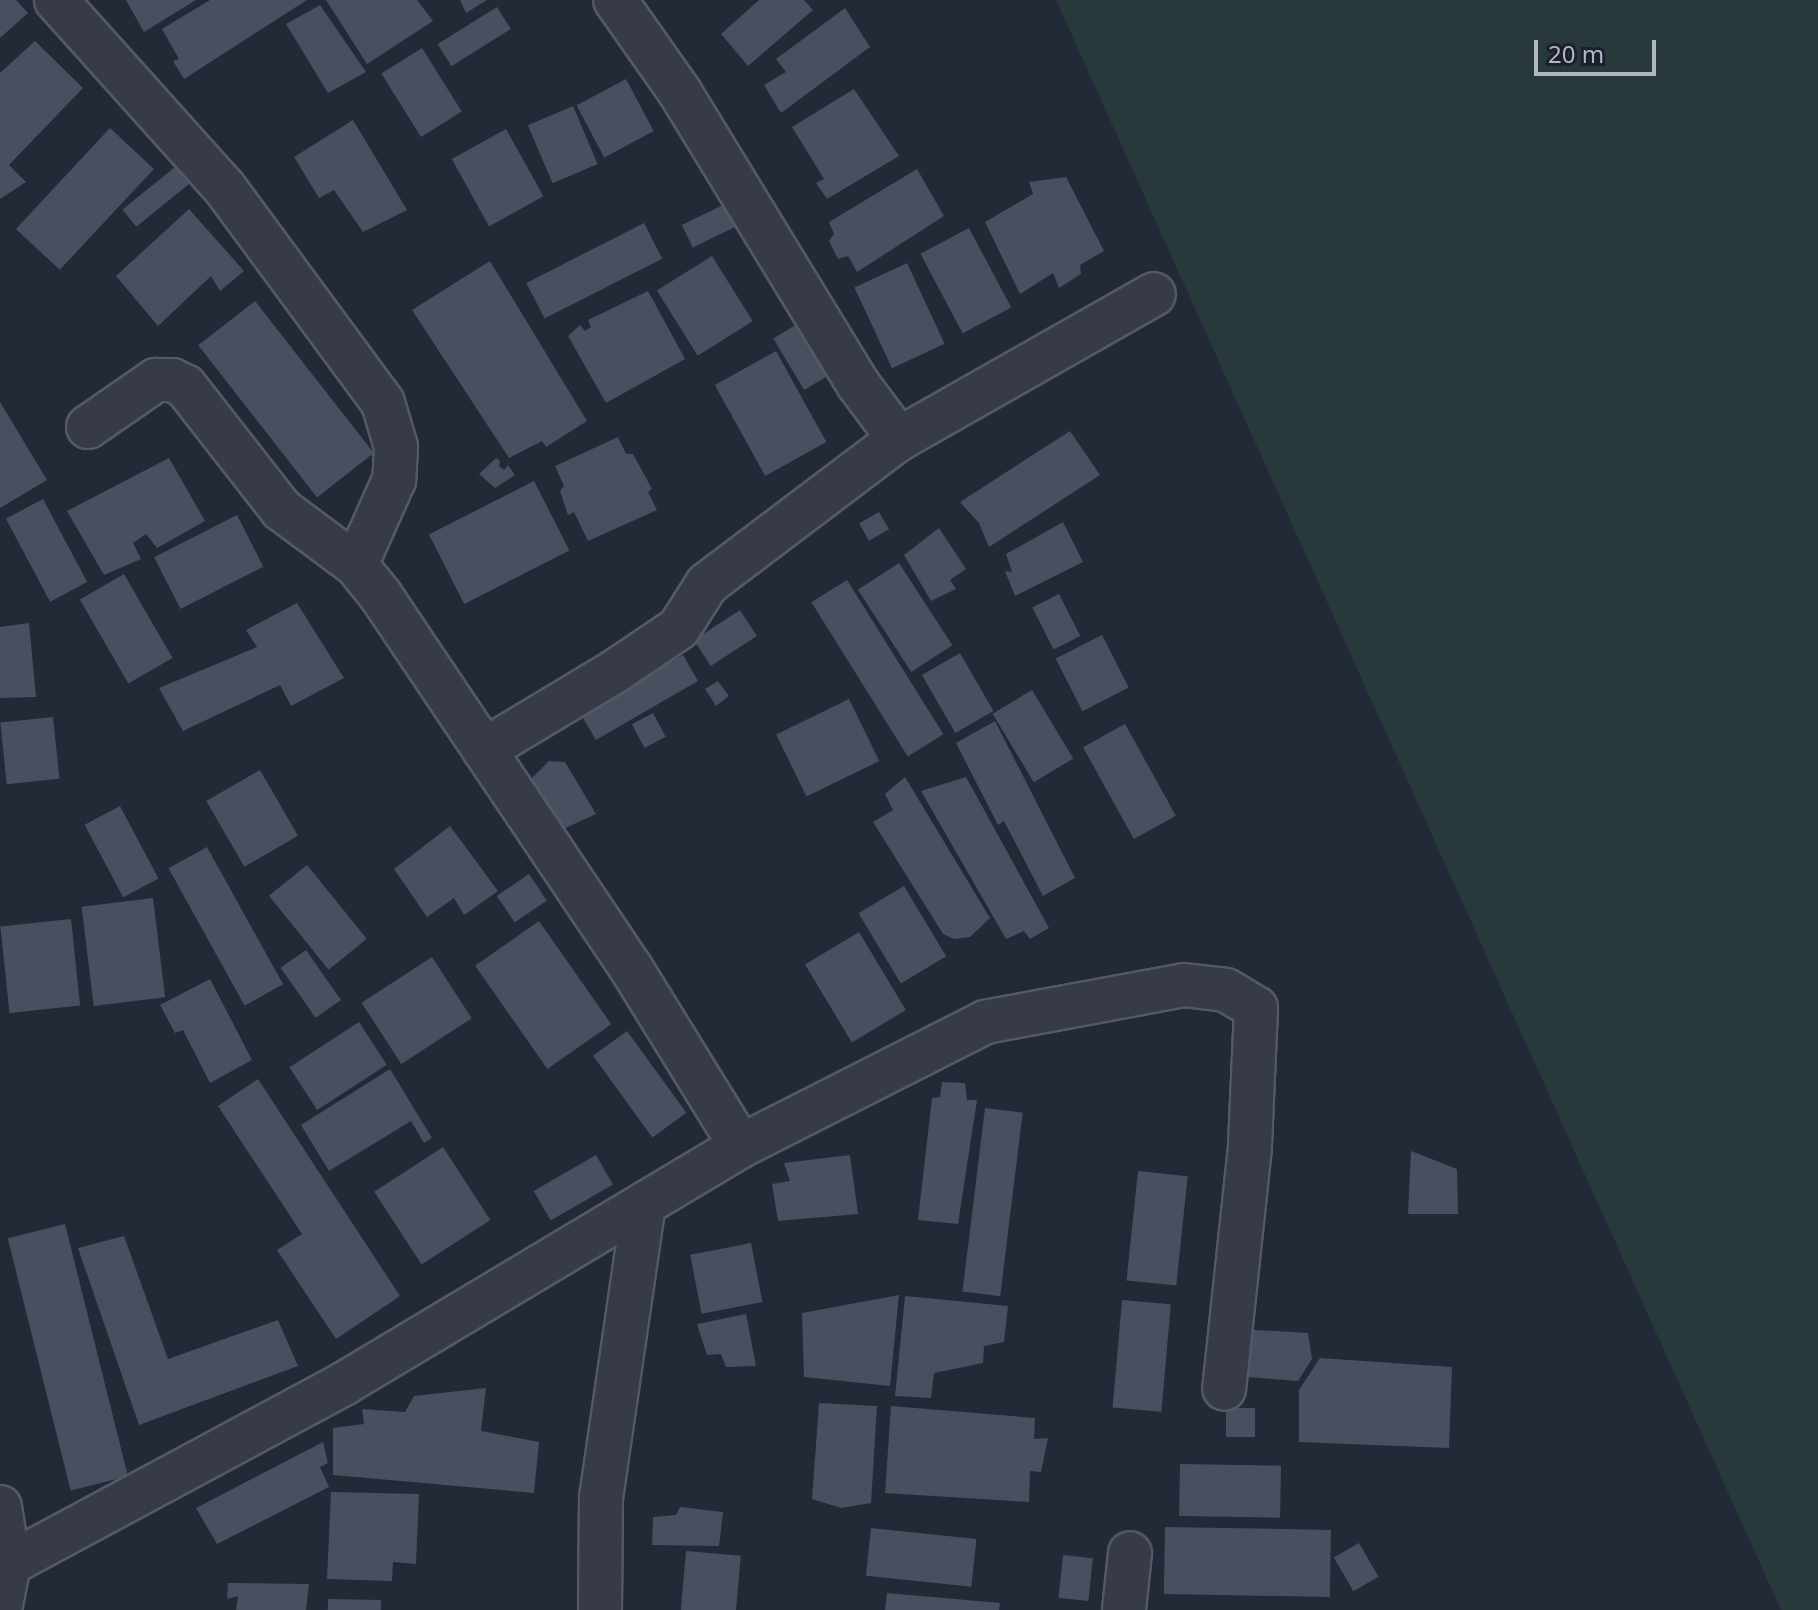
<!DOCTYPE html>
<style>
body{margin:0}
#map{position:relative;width:1818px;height:1610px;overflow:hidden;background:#222937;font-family:"Noto Sans",sans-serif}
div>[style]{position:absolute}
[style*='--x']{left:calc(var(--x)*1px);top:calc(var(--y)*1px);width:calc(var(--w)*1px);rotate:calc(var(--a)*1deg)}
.green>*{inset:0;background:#28393c}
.building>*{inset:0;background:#484f5f;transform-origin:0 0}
.roads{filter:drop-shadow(2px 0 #535965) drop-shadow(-2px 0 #535965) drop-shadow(0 2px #535965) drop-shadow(0 -2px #535965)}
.street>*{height:42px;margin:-21px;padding:0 21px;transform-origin:21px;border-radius:21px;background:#363b47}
span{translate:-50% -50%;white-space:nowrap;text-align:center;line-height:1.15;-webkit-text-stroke:7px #1b202c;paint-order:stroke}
.scale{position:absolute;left:1534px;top:40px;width:122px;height:36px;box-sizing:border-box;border:4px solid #b0b6c4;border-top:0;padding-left:10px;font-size:24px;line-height:28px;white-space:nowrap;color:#b0b6c4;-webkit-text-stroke:6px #1b202c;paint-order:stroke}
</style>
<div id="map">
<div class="green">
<div style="clip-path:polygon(1056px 0,1818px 0,1818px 1610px,1781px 1610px)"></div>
</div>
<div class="building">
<div style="clip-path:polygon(0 0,16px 0,28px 13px,0 38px)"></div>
<div style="clip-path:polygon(126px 0,196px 0,144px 32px)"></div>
<div style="clip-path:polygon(210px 0,307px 0,184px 79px,173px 61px,179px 59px,162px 29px)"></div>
<div style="clip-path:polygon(326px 0,417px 0,433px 21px,367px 64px)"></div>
<div style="clip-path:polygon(460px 0,487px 0,466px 13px)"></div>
<div style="clip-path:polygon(759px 0,804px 0,813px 10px,748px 66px,721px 34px)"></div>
<div style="clip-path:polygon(320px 5px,366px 72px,328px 93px,286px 24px)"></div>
<div style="left:497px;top:7px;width:26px;height:70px;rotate:58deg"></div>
<div style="clip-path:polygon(845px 8px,870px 47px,781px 113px,764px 85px,786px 72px,776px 59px)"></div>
<div style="clip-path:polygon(35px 41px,83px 88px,9px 165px,26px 182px,0 199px,0 73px)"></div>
<div style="left:422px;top:48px;width:75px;height:48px;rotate:58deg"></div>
<div style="left:626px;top:79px;width:59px;height:56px;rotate:62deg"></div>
<div style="clip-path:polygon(854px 89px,899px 156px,827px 199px,816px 183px,824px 179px,792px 127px)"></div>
<div style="left:573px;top:106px;width:63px;height:49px;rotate:67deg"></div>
<div style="clip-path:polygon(353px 120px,407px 210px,363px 232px,334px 190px,319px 198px,294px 157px)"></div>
<div style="left:110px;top:128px;width:60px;height:138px;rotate:43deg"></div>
<div style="left:506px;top:129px;width:77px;height:62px;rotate:61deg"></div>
<div style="left:180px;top:163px;width:22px;height:74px;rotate:51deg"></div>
<div style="clip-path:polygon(917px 169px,944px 216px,857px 272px,848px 256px,838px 259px,829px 241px,834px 234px,829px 222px)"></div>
<div style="clip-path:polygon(1066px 177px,1104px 251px,1080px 265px,1081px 274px,1059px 288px,1053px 273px,1020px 294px,985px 222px,1033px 194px,1029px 182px)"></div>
<div style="left:725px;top:204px;width:25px;height:48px;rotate:64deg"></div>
<div style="clip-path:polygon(189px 209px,244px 271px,220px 291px,211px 276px,158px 326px,116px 276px)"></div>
<div style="left:644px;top:223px;width:40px;height:132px;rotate:63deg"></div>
<div style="left:969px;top:228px;width:90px;height:55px;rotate:62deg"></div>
<div style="left:712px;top:256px;width:77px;height:65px;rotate:58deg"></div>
<div style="clip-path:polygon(490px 261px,587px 421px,546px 447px,542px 441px,509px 458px,412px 310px)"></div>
<div style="left:907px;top:263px;width:89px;height:58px;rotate:65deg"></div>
<div style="clip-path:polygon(648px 291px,685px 359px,606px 403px,568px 336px,580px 325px,585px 331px,591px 327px,588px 320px)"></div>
<div style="left:255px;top:301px;width:193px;height:72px;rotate:52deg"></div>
<div style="left:799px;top:323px;width:60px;height:30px;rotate:59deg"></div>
<div style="left:776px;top:351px;width:104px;height:70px;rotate:61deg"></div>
<div style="clip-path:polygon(0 402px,47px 480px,0 508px)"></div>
<div style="clip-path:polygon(1070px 431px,1100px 475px,989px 547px,979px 523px,960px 502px)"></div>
<div style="clip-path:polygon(618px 437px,626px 454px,633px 454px,652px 489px,648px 492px,657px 510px,588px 541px,574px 512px,568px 515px,560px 491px,564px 486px,555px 466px)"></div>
<div style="clip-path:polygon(169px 458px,205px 521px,157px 548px,146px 534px,133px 543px,141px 559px,104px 575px,67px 511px)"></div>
<div style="clip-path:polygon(496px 458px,500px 461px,499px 466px,504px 470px,508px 465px,515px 475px,495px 488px,479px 474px)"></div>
<div style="left:534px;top:481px;width:78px;height:118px;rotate:63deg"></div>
<div style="left:43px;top:499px;width:94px;height:42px;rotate:62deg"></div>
<div style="left:879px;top:512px;width:20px;height:23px;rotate:60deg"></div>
<div style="left:237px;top:515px;width:58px;height:93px;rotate:63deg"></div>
<div style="clip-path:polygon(1063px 522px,1083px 562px,1015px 596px,1005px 571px,1012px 572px,1006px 554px)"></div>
<div style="clip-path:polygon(939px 528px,966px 569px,950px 580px,956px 589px,931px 601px,904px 555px)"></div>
<div style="left:899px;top:563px;width:98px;height:49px;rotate:57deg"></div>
<div style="left:124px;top:574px;width:97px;height:51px;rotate:60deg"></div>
<div style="left:847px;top:580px;width:182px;height:42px;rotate:58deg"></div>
<div style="left:1059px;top:594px;width:47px;height:30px;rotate:63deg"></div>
<div style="clip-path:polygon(297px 603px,344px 678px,291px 706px,280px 685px,183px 731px,159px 688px,257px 647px,246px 630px)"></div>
<div style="left:740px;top:610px;width:31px;height:55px;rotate:57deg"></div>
<div style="clip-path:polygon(29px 623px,36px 697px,0 698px,0 627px)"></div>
<div style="left:1102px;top:635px;width:59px;height:52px;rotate:63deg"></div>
<div style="left:960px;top:653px;width:67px;height:44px;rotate:60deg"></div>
<div style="left:683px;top:655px;width:30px;height:118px;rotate:60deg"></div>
<div style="clip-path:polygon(718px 681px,729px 696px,716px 706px,705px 689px)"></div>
<div style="left:1032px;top:690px;width:80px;height:46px;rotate:59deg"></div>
<div style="left:849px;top:699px;width:69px;height:81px;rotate:64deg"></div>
<div style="left:653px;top:713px;width:27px;height:24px;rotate:62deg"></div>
<div style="left:53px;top:717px;width:62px;height:53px;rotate:84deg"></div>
<div style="clip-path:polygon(995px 721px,1075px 878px,1043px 896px,1004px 821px,998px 825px,956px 743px)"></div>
<div style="left:1125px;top:724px;width:105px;height:48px;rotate:61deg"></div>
<div style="clip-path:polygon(549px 761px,565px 762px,596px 814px,561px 830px,530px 780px)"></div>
<div style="left:260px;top:770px;width:76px;height:62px;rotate:60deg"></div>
<div style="clip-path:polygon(905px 777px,990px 918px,970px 937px,954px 939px,943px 934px,873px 822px,893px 810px,885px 794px)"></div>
<div style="clip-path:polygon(966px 777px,1049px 928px,1030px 939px,1024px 931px,1006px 939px,921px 791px)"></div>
<div style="left:120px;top:806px;width:82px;height:40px;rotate:62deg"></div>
<div style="clip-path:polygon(450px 826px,498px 891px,464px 915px,454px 898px,427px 917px,394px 869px)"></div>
<div style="left:207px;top:847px;width:157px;height:44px;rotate:61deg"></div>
<div style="left:307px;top:865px;width:95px;height:49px;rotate:51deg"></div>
<div style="left:529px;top:874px;width:32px;height:39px;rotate:56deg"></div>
<div style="left:904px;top:886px;width:82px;height:53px;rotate:59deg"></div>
<div style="left:153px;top:898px;width:100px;height:72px;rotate:83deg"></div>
<div style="left:71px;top:919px;width:87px;height:71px;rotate:84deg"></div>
<div style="left:539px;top:921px;width:126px;height:78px;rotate:55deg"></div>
<div style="left:859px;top:932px;width:91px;height:63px;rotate:59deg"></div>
<div style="left:306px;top:950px;width:61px;height:31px;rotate:55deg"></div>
<div style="left:432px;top:957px;width:73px;height:84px;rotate:57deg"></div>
<div style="clip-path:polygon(210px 979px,252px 1060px,210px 1083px,183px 1030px,175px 1033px,160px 1005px)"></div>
<div style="left:359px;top:1022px;width:51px;height:83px;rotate:57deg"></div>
<div style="left:627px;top:1031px;width:101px;height:42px;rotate:54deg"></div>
<div style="clip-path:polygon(390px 1069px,432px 1138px,424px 1143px,411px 1121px,329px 1171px,301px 1125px)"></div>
<div style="clip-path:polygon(258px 1079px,400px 1296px,336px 1339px,277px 1250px,302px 1234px,218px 1106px)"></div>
<div style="clip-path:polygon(942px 1082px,965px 1083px,967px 1100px,977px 1100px,958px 1224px,918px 1220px,932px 1098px,940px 1097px)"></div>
<div style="left:985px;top:1108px;width:38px;height:185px;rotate:7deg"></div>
<div style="left:443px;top:1147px;width:87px;height:82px;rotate:57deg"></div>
<div style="clip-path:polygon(1411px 1151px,1457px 1169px,1458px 1214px,1408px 1214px)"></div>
<div style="left:596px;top:1155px;width:34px;height:72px;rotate:60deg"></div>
<div style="clip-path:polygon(850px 1155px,858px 1214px,778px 1221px,772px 1184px,790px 1181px,784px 1163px)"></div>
<div style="left:1138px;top:1171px;width:50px;height:110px;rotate:6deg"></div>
<div style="left:65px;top:1224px;width:260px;height:59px;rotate:76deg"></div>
<div style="clip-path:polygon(124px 1236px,168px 1359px,278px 1320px,298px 1366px,139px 1425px,78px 1248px)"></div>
<div style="left:751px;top:1243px;width:60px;height:62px;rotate:79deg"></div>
<div style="clip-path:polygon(899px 1295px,890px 1386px,804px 1377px,802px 1313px)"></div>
<div style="clip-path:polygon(905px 1296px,1008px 1306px,1004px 1342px,984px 1346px,983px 1363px,934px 1373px,931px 1398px,895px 1396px)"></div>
<div style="left:1122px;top:1300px;width:49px;height:108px;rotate:5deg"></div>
<div style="clip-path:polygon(746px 1314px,756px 1366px,726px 1367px,721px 1354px,707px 1355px,697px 1324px)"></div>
<div style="clip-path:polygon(1238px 1329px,1308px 1333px,1312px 1359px,1298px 1381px,1235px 1376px)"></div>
<div style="clip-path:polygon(1320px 1358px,1452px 1367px,1449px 1448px,1299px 1442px,1299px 1390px)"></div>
<div style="clip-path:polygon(486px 1388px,481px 1431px,539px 1442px,534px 1493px,333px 1475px,333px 1428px,364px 1424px,362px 1409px,405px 1412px,414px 1396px)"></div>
<div style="clip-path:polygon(819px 1403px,877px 1406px,871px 1503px,841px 1508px,812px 1499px)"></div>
<div style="clip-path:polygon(891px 1406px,1035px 1418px,1034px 1439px,1048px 1438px,1041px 1472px,1030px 1471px,1029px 1502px,885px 1493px)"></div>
<div style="left:1226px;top:1408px;width:29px;height:29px"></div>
<div style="clip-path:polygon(323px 1442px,328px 1463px,320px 1467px,329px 1487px,217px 1544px,196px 1508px)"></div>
<div style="left:1180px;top:1464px;width:101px;height:52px;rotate:1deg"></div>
<div style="clip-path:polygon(331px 1492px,419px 1494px,416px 1564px,393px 1562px,392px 1581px,327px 1579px)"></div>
<div style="clip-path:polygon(680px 1507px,723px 1512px,719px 1546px,652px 1545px,653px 1517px,676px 1515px)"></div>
<div style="left:1165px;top:1527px;width:166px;height:67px;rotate:1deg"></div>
<div style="left:871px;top:1528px;width:106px;height:48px;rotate:6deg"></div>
<div style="left:1359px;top:1543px;width:39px;height:29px;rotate:60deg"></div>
<div style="left:686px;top:1551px;width:55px;height:59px;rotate:5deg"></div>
<div style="left:1063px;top:1555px;width:30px;height:43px;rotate:6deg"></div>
<div style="clip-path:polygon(228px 1583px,309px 1584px,306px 1610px,236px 1610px,238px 1596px,227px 1599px)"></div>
<div style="clip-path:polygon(887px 1593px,1000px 1603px,999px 1610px,885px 1610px)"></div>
<div style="left:328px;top:1599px;width:53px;height:11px;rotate:1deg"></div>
</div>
<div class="roads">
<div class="street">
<div style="--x:56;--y:0;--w:251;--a:48.1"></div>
<div style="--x:224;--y:187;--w:268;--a:53.6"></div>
<div style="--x:383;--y:403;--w:46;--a:73.5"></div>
<div style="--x:396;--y:447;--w:33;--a:93"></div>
<div style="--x:394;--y:480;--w:93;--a:114.1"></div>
<div style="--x:356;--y:565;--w:40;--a:51"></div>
<div style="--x:381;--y:596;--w:448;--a:56.1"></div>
<div style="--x:631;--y:968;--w:209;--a:58.3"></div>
<div style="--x:88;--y:427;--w:83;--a:-34.7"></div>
<div style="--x:156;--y:380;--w:16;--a:0"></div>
<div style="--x:172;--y:380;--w:14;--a:25"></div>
<div style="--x:185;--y:386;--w:157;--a:52"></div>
<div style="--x:282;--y:510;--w:92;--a:36.6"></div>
<div style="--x:899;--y:439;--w:293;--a:-29.6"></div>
<div style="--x:484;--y:750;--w:152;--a:-31"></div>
<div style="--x:614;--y:672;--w:78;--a:-34.1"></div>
<div style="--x:679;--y:628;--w:52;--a:-57.5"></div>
<div style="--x:707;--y:584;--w:241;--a:-37.1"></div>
<div style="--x:899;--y:439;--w:69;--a:-126.7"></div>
<div style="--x:858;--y:384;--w:343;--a:-121.4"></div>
<div style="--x:679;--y:91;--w:111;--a:-125.1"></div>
<div style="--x:0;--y:1507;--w:58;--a:81"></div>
<div style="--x:9;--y:1564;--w:47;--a:101.1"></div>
<div style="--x:9;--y:1564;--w:382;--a:-28.3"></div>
<div style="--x:345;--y:1383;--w:462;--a:-30.9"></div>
<div style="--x:741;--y:1146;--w:274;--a:-26.9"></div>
<div style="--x:985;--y:1022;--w:202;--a:-10.5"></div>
<div style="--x:1184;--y:985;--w:42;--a:6.8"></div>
<div style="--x:1226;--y:990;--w:35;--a:31"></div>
<div style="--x:1256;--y:1008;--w:139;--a:92.5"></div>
<div style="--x:1250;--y:1147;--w:243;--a:96.1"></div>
<div style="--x:600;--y:1610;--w:112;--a:-89.5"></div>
<div style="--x:601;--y:1498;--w:297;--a:-81.7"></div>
<div style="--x:1124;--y:1610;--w:57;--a:-84"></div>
</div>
</div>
<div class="scale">20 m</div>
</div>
